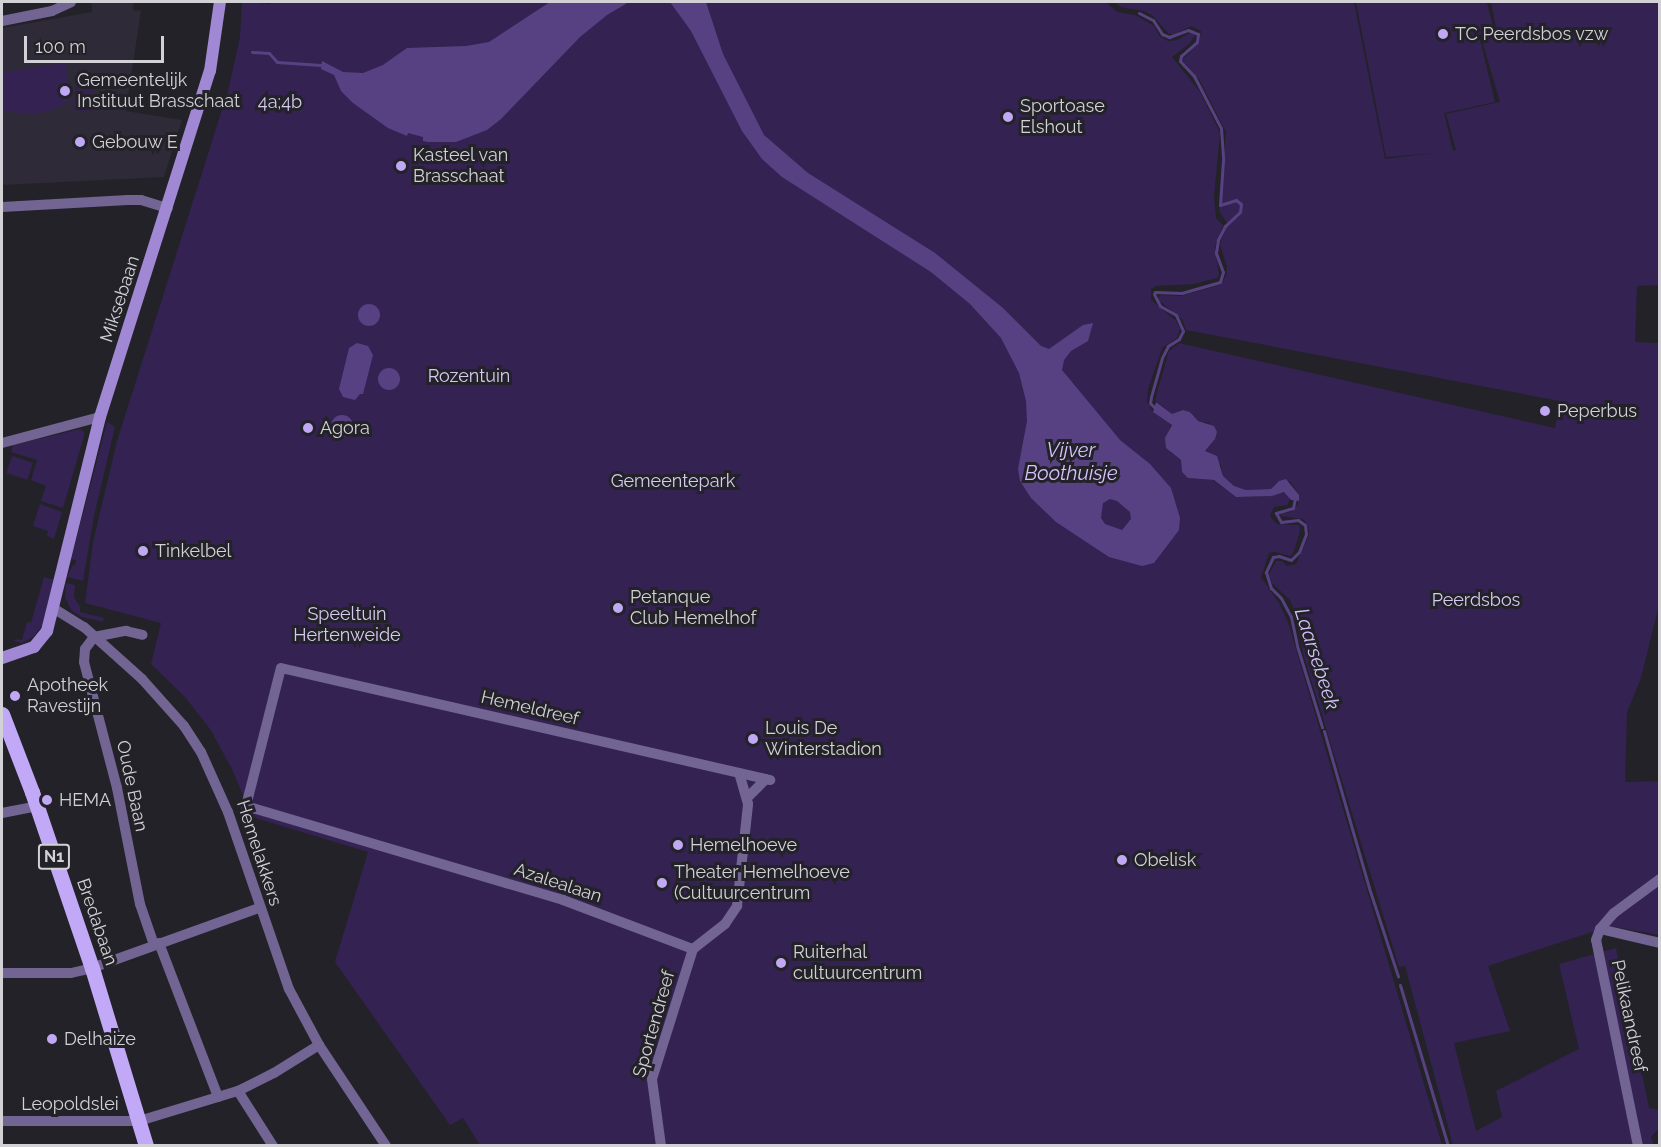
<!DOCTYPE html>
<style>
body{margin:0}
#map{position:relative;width:1661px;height:1147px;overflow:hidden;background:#232228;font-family:Raleway,sans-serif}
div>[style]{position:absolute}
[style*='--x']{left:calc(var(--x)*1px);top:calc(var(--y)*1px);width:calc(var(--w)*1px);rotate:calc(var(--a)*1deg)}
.built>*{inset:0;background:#2e2a37}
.green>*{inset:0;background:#342253;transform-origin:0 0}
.water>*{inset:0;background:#584182}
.round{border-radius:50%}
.stream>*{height:3px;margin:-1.5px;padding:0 1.5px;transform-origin:1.5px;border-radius:1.5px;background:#584182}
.street>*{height:10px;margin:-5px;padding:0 5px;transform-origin:5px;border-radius:5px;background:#726493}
.secondary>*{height:12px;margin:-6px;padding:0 6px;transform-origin:6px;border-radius:6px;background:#a088d4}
.primary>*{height:15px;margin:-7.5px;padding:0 7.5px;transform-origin:7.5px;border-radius:7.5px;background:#c1a9f7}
.dots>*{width:16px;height:16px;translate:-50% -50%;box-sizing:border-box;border:3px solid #232228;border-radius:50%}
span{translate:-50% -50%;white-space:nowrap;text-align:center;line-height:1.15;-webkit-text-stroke:6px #232228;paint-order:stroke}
.shield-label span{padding:2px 4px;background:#232228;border:2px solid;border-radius:4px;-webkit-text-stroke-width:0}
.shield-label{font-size:16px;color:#d2d1d5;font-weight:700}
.poi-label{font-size:18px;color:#d2d1d5}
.left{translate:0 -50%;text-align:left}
.park-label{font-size:18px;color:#d5caf1}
.street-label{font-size:18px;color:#d2d1d5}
.water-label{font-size:20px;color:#d4c3fc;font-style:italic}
.frame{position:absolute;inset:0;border:3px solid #d2d1d5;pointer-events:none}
.scale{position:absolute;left:24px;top:36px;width:140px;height:27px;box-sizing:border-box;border:3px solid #d2d1d5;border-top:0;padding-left:8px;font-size:18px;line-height:21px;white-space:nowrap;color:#d2d1d5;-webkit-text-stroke:4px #232228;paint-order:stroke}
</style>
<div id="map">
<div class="built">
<div style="clip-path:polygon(91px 2px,134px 2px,133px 11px,141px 10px,126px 111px,182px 120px,164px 177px,2px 185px,2px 28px,92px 12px)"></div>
</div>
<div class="green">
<div style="clip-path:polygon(242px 2px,270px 4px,271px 2px,1106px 2px,1117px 12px,1135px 15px,1154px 26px,1160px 37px,1168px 41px,1177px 40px,1190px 33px,1195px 35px,1190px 43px,1172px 57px,1200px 92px,1220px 133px,1214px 197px,1216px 218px,1223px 225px,1215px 247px,1219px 275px,1217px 278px,1194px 284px,1156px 286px,1151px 289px,1151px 300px,1176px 321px,1180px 329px,1177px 338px,1162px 348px,1148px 389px,1147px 402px,1153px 412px,1171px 424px,1168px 433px,1170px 452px,1181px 460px,1182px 472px,1188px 478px,1213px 480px,1236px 497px,1270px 496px,1284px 492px,1290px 496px,1288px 505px,1274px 507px,1270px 516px,1277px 524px,1299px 525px,1300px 531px,1294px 551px,1291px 556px,1274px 552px,1269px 553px,1261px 577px,1279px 603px,1288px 622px,1442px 1145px,480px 1145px,463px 1118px,450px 1125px,335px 962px,368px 852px,252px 817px,232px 769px,210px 729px,185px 697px,151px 664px,161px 623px,85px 603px,93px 542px,117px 441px,228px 91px,240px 37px)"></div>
<div style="clip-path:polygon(1115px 2px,1354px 2px,1385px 159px,1434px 153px,1386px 157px,1356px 2px,1487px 2px,1494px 31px,1479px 35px,1495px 102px,1444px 113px,1453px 151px,1456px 150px,1446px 114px,1500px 102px,1481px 37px,1497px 33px,1491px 2px,1659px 2px,1659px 285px,1637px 286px,1635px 342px,1659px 343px,1660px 601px,1641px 678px,1627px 712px,1625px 782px,1659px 781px,1659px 935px,1610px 926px,1488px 966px,1510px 1031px,1454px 1043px,1476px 1131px,1502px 1117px,1496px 1091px,1579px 1049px,1559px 964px,1616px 948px,1649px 1108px,1659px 1110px,1659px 1128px,1651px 1137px,1654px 1145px,1453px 1145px,1405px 966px,1399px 967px,1303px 653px,1295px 612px,1290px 600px,1272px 583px,1269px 574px,1276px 561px,1282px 561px,1287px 566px,1296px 564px,1309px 535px,1308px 525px,1303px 519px,1280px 516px,1282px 513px,1291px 512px,1298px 504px,1299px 495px,1290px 481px,1276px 483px,1271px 489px,1246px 490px,1234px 486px,1223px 476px,1221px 465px,1205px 451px,1215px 439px,1209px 423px,1198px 421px,1190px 412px,1183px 410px,1172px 414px,1155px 400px,1169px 351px,1179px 343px,1555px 428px,1560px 401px,1186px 330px,1182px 319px,1158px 300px,1160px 295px,1181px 296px,1213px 287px,1221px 284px,1226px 276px,1227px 266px,1220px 245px,1227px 223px,1219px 211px,1226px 132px,1199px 79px,1182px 60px,1199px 43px,1201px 31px,1191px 26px,1175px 34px,1169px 34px,1152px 15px,1144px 11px,1120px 7px)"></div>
<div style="clip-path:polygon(66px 63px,70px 101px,48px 112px,25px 114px,2px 110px,2px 72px)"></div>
<div style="left:78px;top:77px;width:17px;height:33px;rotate:10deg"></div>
<div style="clip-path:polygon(107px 422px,115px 427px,94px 516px,83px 581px,67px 577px,73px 565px,75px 565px,76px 560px,71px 559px)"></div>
<div style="clip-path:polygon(80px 429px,84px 432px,84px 436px,63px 508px,41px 501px,46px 486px,31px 480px,37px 460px,11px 452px,13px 445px)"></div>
<div style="left:12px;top:456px;width:22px;height:18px;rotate:18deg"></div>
<div style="clip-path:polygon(40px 504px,62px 512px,54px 539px,47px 536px,48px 531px,33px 526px)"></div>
<div style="clip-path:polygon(44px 577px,54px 580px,44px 623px,33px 637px,22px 643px,14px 641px,15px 639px,22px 640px,27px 622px,31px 623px)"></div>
<div style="clip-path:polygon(66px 583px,75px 585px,74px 597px,80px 607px,80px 612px,104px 618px,103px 622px,82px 617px,71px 610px,65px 597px)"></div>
</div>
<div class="water">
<div style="clip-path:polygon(550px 2px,629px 2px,607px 15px,580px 37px,501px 119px,487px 130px,456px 142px,428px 142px,423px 141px,423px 137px,408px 133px,407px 136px,388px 128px,353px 103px,341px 91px,334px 75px,321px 69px,322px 61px,343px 72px,363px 73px,383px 65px,407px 48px,466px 46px,489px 42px)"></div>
<div style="clip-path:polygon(evenodd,670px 2px,706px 2px,723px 54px,764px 135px,808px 173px,935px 253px,1003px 308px,1041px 346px,1049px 349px,1083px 325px,1093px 323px,1088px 341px,1071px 351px,1064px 360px,1062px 370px,1120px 440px,1150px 464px,1171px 488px,1180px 518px,1179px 530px,1154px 563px,1142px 566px,1109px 557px,1056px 522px,1031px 498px,1020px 481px,1018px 469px,1027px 421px,1026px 401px,1019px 373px,1001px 338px,970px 304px,931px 272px,782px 177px,762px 159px,742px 131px,691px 31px,670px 2px,1110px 499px,1117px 501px,1130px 512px,1131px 519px,1122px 530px,1105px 524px,1101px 518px,1103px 503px,1110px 499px)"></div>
<div class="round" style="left:358px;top:304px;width:22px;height:22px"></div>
<div style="clip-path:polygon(357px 343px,368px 346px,373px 355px,363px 394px,360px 394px,355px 400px,343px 397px,339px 389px,349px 348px)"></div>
<div class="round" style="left:378px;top:368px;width:22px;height:22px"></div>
<div style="clip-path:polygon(1156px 402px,1172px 414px,1183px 410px,1190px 412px,1198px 421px,1214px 426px,1217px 432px,1215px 439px,1205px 451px,1217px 456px,1223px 476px,1234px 486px,1246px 490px,1271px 489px,1279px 481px,1286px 479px,1299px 495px,1299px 501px,1291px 500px,1284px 492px,1272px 496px,1236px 497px,1214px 480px,1188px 478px,1182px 472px,1181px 460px,1166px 448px,1165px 438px,1172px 425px,1153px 412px)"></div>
<div class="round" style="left:331px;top:415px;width:22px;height:22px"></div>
</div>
<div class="stream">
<div style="--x:1139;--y:13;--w:16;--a:27"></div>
<div style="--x:1153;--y:20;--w:17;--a:57"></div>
<div style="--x:1162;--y:34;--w:8;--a:23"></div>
<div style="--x:1169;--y:37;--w:20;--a:-20"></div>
<div style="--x:1188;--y:30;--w:11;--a:22"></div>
<div style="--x:1198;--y:34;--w:8;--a:97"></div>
<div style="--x:1197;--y:42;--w:21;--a:139"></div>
<div style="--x:1181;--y:56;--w:5;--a:101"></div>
<div style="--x:1180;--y:61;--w:21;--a:47"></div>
<div style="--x:1194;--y:76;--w:59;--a:62.6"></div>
<div style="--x:1221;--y:128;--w:32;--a:86"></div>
<div style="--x:1223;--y:160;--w:45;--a:93.8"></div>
<div style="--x:1220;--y:205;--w:17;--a:-17"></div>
<div style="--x:1236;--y:200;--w:6;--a:39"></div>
<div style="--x:1241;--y:204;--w:8;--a:97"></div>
<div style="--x:1240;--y:212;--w:21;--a:137"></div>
<div style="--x:1225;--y:226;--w:16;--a:117"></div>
<div style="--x:1218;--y:240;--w:13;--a:99"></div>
<div style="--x:1216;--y:253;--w:20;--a:70"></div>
<div style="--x:1223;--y:272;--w:10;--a:107"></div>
<div style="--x:1220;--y:282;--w:40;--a:164"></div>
<div style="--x:1182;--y:293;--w:27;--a:-178"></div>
<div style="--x:1155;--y:292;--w:2;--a:117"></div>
<div style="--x:1154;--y:294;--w:13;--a:63"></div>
<div style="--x:1160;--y:306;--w:18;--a:29"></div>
<div style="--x:1176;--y:315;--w:17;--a:66"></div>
<div style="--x:1183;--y:331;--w:9;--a:117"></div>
<div style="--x:1179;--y:339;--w:13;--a:148"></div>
<div style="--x:1168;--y:346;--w:13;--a:117"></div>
<div style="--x:1162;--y:358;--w:41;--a:105.8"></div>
<div style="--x:1151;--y:397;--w:6;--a:99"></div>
<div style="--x:1150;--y:403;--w:10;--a:45"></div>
<div style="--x:252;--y:52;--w:17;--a:3"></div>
<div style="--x:269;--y:53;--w:12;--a:48"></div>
<div style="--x:277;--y:62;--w:44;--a:3.9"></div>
<div style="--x:1295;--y:498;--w:10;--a:101"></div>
<div style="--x:1293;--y:508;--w:18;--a:164"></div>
<div style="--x:1276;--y:513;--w:10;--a:61"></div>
<div style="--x:1281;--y:522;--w:17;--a:-7"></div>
<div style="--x:1298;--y:520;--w:9;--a:36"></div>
<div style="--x:1305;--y:525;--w:9;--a:84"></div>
<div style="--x:1306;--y:534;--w:19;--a:111"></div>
<div style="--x:1299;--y:552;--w:11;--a:135"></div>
<div style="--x:1291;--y:560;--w:13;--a:-162"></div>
<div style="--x:1279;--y:556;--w:6;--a:171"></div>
<div style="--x:1273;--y:557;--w:17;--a:115"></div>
<div style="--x:1266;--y:572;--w:17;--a:73"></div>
<div style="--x:1271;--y:588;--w:14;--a:45"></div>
<div style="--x:1281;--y:598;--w:21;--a:62"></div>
<div style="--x:1291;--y:617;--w:33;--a:78"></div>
<div style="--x:1298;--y:649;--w:82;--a:72.9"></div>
<div style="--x:1324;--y:731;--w:163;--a:74"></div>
<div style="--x:1369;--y:888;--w:93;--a:71.8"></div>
<div style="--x:1400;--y:985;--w:168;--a:73.4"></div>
</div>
<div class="street">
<div style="--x:2;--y:21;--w:51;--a:-11.3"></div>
<div style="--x:52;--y:11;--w:21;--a:-25"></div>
<div style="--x:2;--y:207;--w:126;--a:-3.2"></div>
<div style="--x:128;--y:200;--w:13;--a:0"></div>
<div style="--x:141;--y:200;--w:28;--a:17"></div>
<div style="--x:2;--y:443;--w:101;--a:-14.9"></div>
<div style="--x:53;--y:608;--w:36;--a:32"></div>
<div style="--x:84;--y:627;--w:78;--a:41.9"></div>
<div style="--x:142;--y:679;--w:63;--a:48.2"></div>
<div style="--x:184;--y:726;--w:31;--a:57"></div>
<div style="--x:201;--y:752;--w:66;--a:65.8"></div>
<div style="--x:228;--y:812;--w:187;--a:71"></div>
<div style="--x:289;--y:989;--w:64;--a:61.8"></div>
<div style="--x:319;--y:1045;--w:121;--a:56.4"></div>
<div style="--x:94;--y:637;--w:15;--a:127"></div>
<div style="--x:85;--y:649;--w:13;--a:94"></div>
<div style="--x:84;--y:662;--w:130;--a:75.3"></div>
<div style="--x:117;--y:788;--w:118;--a:78.8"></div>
<div style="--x:140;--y:904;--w:43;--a:71.1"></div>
<div style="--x:94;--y:637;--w:33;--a:-11"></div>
<div style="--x:126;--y:631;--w:17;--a:13"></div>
<div style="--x:748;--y:797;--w:25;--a:-45"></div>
<div style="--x:246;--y:806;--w:331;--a:16.5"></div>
<div style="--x:563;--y:900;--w:139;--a:20.7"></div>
<div style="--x:693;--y:949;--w:41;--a:-38"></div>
<div style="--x:725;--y:924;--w:22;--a:-56"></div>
<div style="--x:737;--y:906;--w:103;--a:-83.8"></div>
<div style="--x:748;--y:804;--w:32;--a:-106"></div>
<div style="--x:246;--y:806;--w:142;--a:-75.8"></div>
<div style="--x:281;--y:668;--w:502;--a:12.9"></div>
<div style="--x:2;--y:813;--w:36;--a:-11"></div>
<div style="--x:1600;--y:929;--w:62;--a:13.1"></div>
<div style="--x:159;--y:943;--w:165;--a:69"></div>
<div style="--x:2;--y:973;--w:69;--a:0"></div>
<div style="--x:71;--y:973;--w:22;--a:-13"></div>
<div style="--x:92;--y:968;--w:177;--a:-19.8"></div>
<div style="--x:238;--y:1091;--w:65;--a:57.5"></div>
<div style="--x:2;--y:1121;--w:137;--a:0"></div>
<div style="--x:139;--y:1121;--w:103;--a:-16.9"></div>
<div style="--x:238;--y:1091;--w:40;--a:-26.6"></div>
<div style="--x:274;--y:1073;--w:53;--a:-31.9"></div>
<div style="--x:661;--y:1146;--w:68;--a:-97.7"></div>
<div style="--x:652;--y:1079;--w:136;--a:-72.5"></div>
<div style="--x:1638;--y:1146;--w:210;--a:-101.5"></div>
<div style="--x:1596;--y:940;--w:12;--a:-70"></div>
<div style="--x:1600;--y:929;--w:21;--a:-49"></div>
<div style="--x:1614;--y:913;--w:57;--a:-36.5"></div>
</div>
<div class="secondary">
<div style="--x:2;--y:658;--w:34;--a:-19"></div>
<div style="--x:34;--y:647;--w:21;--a:-51"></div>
<div style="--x:47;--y:631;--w:220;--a:-76.1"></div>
<div style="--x:100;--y:417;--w:363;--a:-72.4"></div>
<div style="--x:210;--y:71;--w:70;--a:-81.8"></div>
</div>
<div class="primary">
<div style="--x:2;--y:714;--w:84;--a:69"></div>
<div style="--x:32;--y:792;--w:186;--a:71.2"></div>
<div style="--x:92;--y:968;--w:186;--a:73.1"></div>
</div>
<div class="dots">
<div style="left:1443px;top:34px;background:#c0a8f4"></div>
<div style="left:65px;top:91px;background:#c0a8f4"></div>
<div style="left:1008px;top:117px;background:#c0a8f4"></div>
<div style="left:80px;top:142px;background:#c0a8f4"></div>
<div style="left:401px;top:166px;background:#c0a8f4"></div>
<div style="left:1545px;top:411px;background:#c0a8f4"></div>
<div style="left:308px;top:428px;background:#c0a8f4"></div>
<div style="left:143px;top:551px;background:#c0a8f4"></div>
<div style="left:618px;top:608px;background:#c0a8f4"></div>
<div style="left:15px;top:696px;background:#c0a8f4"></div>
<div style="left:753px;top:739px;background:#c0a8f4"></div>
<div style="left:47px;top:800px;background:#c0a8f4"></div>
<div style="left:678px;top:845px;background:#c0a8f4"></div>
<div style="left:1122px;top:860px;background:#c0a8f4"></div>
<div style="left:662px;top:883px;background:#c0a8f4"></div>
<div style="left:781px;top:963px;background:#c0a8f4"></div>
<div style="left:52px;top:1039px;background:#c0a8f4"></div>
</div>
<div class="shield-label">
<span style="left:54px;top:857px">N1</span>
</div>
<div class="poi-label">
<span class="left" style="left:1455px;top:34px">TC Peerdsbos vzw</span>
<span class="left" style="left:77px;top:91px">Gemeentelijk<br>Instituut Brasschaat</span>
<span class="left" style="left:1020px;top:117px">Sportoase<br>Elshout</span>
<span class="left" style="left:92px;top:142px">Gebouw E</span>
<span class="left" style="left:413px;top:166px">Kasteel van<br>Brasschaat</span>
<span class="left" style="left:1557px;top:411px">Peperbus</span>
<span class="left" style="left:320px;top:428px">Agora</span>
<span class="left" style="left:155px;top:551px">Tinkelbel</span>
<span class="left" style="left:630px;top:608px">Petanque<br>Club Hemelhof</span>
<span class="left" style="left:27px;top:696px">Apotheek<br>Ravestijn</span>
<span class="left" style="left:765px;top:739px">Louis De<br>Winterstadion</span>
<span class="left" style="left:59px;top:800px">HEMA</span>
<span class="left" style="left:690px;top:845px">Hemelhoeve</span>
<span class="left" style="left:1134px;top:860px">Obelisk</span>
<span class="left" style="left:674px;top:883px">Theater Hemelhoeve<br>(Cultuurcentrum</span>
<span class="left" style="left:793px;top:963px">Ruiterhal<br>cultuurcentrum</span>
<span class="left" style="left:64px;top:1039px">Delhaize</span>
</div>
<div class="park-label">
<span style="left:280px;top:102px">4a;4b</span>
<span style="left:469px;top:376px">Rozentuin</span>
<span style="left:673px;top:481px">Gemeentepark</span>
<span style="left:1476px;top:600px">Peerdsbos</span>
<span style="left:347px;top:625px">Speeltuin<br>Hertenweide</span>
</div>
<div class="street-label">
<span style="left:120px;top:299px;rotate:-72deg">Miksebaan</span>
<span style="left:530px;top:708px;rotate:13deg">Hemeldreef</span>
<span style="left:132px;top:786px;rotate:78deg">Oude Baan</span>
<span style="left:259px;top:853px;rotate:72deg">Hemelakkers</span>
<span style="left:558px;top:883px;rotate:18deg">Azalealaan</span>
<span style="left:97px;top:922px;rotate:71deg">Bredabaan</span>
<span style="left:1629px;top:1016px;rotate:78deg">Pelikaandreef</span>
<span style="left:654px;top:1024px;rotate:-74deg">Sportendreef</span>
<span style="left:70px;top:1104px">Leopoldslei</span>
</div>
<div class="water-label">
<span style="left:1071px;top:462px">Vijver<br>Boothuisje</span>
<span style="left:1317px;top:659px;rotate:72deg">Laarsebeek</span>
</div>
<div class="frame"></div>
<div class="scale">100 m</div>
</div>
